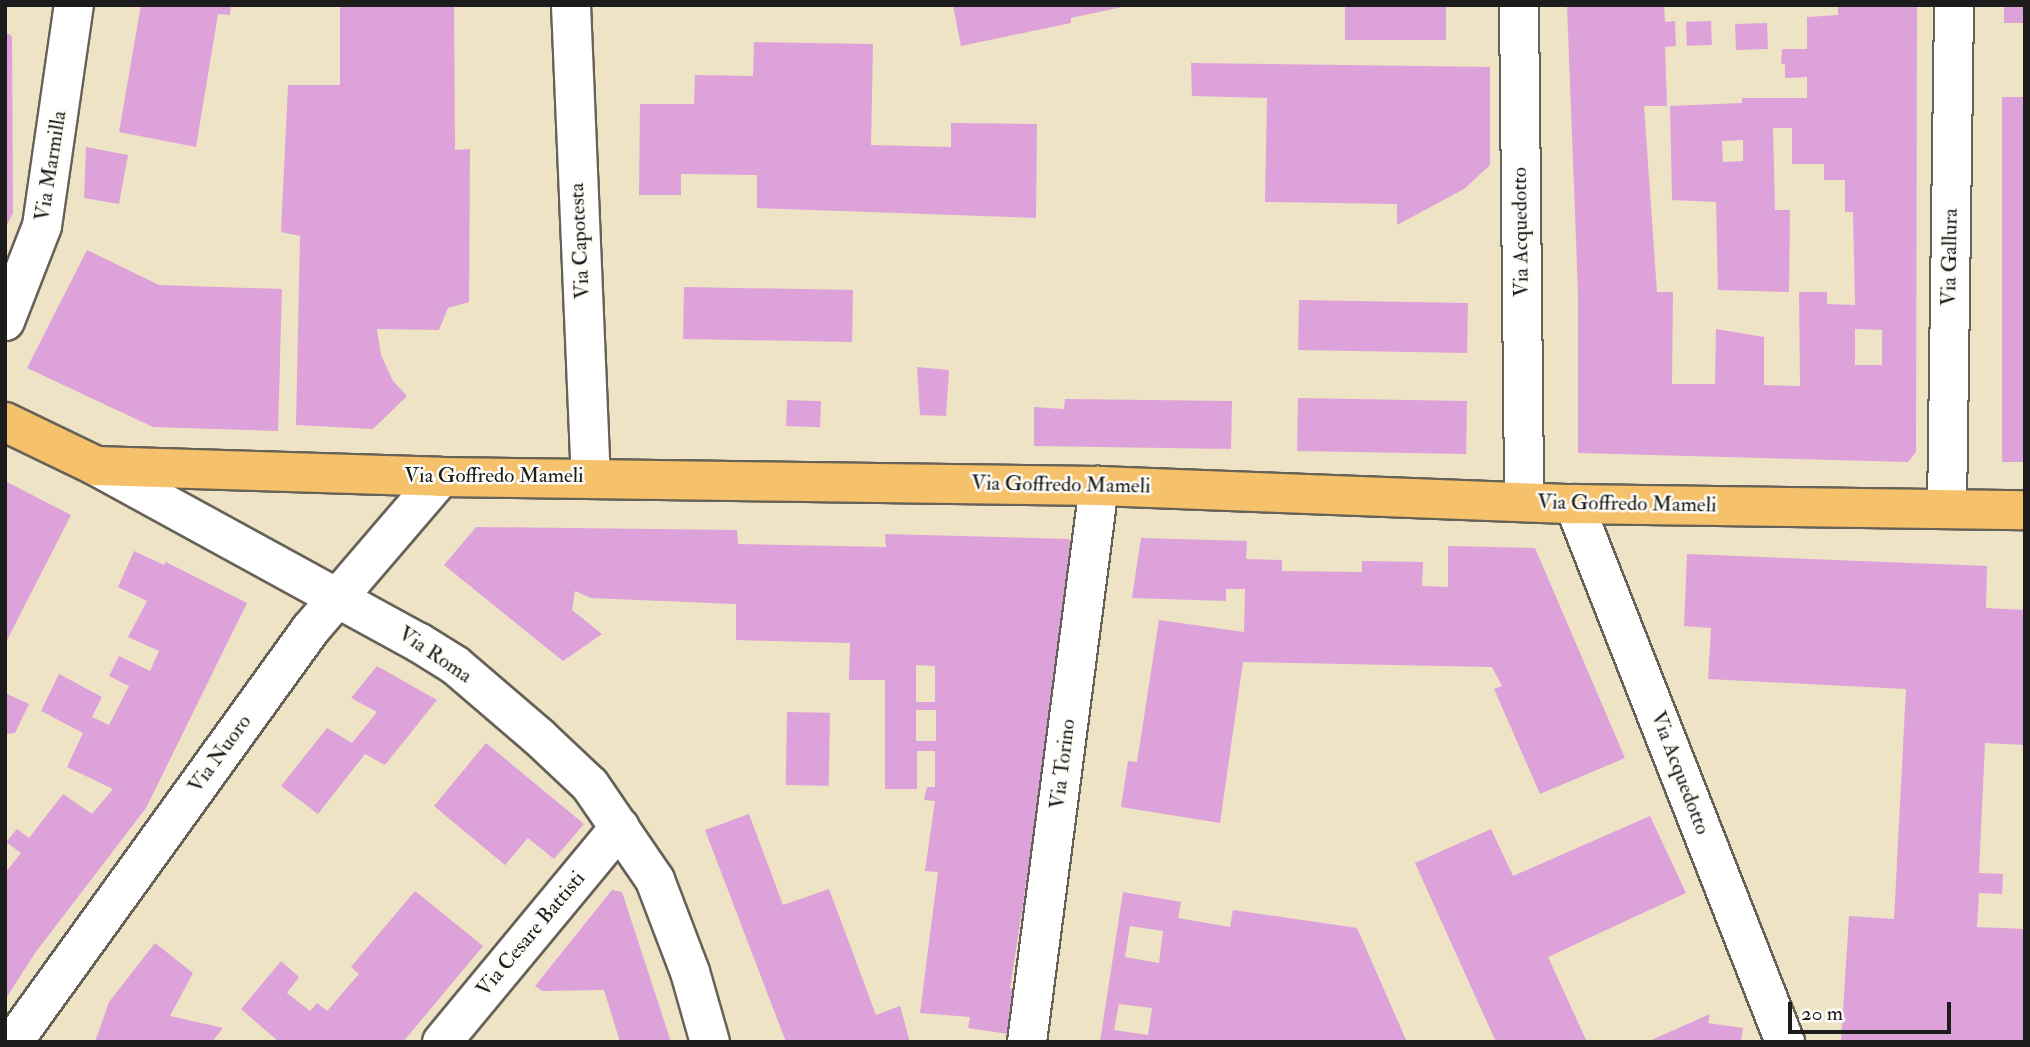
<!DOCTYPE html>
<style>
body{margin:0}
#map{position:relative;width:2030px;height:1047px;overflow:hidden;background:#eee3c5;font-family:"IM FELL Double Pica",serif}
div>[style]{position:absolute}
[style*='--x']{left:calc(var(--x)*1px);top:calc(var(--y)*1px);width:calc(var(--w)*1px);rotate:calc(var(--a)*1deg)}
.building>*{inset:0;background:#dda2da;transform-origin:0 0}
.roads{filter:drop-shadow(2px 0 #666257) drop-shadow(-2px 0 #666257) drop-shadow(0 2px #666257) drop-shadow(0 -2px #666257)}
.minor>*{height:38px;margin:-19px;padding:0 19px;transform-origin:19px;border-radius:19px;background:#fff}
.major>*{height:38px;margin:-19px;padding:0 19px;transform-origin:19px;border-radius:19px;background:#f6c16b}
span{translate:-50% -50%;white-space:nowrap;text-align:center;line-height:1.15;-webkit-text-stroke:5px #fdfcf7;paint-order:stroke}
.street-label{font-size:21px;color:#1c1c1c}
.frame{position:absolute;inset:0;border:7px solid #1c1c1c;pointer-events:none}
.scale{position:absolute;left:1788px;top:1002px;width:163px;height:32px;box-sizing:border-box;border:4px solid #1c1c1c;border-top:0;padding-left:9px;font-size:21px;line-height:24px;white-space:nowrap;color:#1c1c1c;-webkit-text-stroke:5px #fdfcf7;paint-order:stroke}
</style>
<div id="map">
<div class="building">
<div style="clip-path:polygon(141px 5px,231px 5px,230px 15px,218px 14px,196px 147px,119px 132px)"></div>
<div style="clip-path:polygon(340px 5px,454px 5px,455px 150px,470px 149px,469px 302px,448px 308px,439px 330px,377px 329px,381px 355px,393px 381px,407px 396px,373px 429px,296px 425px,300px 236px,281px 232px,288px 85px,340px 85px)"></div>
<div style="clip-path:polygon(953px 5px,1127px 5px,1127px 6px,1071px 18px,1071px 23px,961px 46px)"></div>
<div style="left:1345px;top:5px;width:101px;height:35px"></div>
<div style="clip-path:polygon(evenodd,1567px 5px,1664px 5px,1665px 22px,1675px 21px,1676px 46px,1665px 47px,1667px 106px,1644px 106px,1657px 292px,1673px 292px,1672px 384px,1715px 384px,1716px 329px,1764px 337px,1764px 385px,1800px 386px,1799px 292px,1827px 292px,1827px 304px,1855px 305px,1853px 212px,1845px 212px,1845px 180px,1824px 180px,1824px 164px,1792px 164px,1792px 128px,1773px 128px,1775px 210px,1790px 210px,1789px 292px,1718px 290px,1716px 202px,1672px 200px,1670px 106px,1742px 103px,1742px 98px,1807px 98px,1807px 77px,1785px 78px,1785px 64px,1781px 64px,1782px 49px,1807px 49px,1807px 17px,1838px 15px,1838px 5px,1917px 5px,1916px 452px,1908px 462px,1578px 453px,1578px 292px,1567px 5px,1743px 140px,1743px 161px,1723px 162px,1722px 141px,1743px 140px,1567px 5px,1855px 329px,1882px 330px,1882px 365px,1855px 365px,1855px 329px)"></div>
<div style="left:2004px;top:5px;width:21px;height:18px"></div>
<div style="left:1711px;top:21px;width:24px;height:25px;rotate:88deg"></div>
<div style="left:1767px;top:23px;width:26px;height:32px;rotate:88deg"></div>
<div style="clip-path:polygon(5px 32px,12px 36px,13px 213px,5px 229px)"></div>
<div style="clip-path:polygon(754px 42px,873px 44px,871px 145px,951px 147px,951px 123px,1037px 124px,1036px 218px,757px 208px,757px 175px,681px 174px,681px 195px,639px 195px,640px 104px,694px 104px,695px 75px,753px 76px)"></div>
<div style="clip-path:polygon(1191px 63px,1490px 67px,1490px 165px,1464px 189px,1397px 225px,1397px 204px,1265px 202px,1267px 98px,1192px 96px)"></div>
<div style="left:2002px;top:97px;width:23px;height:365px"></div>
<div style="clip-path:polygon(86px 147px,128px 155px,119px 204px,84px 198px)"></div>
<div style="clip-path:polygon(87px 250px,159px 285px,282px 289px,278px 431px,153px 427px,27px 368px)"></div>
<div style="left:684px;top:287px;width:169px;height:52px;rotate:1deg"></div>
<div style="left:1299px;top:300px;width:169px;height:50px;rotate:1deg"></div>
<div style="clip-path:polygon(917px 367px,949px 370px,946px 416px,920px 415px)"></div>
<div style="left:1298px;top:398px;width:169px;height:53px;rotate:1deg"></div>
<div style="clip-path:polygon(1065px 399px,1232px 401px,1231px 449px,1034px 446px,1034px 407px,1064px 409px)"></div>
<div style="left:787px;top:400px;width:34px;height:26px;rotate:2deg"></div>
<div style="clip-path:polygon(5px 481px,71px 515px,5px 644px)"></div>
<div style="clip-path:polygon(evenodd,476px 527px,737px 530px,738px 544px,886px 547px,885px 534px,1069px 539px,1077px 547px,1010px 989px,1014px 989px,1008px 1034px,968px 1028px,970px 1017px,920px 1013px,938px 872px,925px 871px,935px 801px,924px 800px,927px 787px,935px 787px,935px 751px,917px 751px,917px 789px,885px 789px,885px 680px,849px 680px,850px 643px,736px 640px,736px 604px,591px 598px,575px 591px,572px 610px,602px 634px,563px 661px,444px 565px,476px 527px,916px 665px,935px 666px,935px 702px,916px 702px,916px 665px,476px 527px,916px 710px,936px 710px,936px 741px,916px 741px,916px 710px)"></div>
<div style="clip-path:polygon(1141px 538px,1247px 541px,1246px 559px,1282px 560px,1282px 571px,1362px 572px,1362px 561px,1423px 562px,1422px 586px,1448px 587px,1448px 546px,1535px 548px,1625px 758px,1540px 794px,1494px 689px,1502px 686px,1492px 667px,1243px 662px,1220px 823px,1121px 807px,1128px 761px,1137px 762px,1159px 620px,1244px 632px,1245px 589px,1226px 589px,1226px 601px,1132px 598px)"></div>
<div style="clip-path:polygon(134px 551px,164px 565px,166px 562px,247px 603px,146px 808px,35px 953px,5px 1000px,5px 873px,21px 853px,6px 842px,17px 829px,29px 838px,63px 794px,92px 814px,113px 789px,67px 767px,83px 733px,41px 711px,59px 674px,102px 697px,92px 717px,109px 725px,129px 686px,109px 676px,119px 656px,150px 671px,159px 651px,128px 637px,147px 601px,118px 587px)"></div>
<div style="clip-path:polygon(1687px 554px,1987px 566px,1986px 608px,2025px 610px,2025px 745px,1985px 743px,1979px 873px,2003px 874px,2002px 894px,1979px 893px,1977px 927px,2025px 929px,2025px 1042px,1841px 1042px,1849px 916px,1894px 919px,1906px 689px,1708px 679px,1711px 628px,1684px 626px)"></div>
<div style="clip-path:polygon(377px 666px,437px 700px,385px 765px,365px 754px,318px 814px,281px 786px,327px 728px,352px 743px,377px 712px,351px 698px)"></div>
<div style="clip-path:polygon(5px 693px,29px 704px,15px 733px,5px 734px)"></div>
<div style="left:787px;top:712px;width:43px;height:73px;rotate:1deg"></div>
<div style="clip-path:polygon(486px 743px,584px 824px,554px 859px,528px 838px,505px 865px,434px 806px)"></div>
<div style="clip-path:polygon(749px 814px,783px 905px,829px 889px,876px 1015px,900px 1006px,910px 1042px,786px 1042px,705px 830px)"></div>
<div style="clip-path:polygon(1650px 816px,1686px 893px,1548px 957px,1587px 1042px,1496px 1042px,1415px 863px,1491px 829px,1513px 876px)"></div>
<div style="clip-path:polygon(612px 890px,622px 892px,671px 1042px,620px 1042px,604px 990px,542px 991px,535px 986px)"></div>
<div style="clip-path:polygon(415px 891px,483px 946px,403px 1042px,279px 1042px,241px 1009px,281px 961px,299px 977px,287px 993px,310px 1011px,317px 1003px,327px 1011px,359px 974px,351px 967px)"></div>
<div style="clip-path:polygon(evenodd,1123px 892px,1181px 902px,1178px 918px,1230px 927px,1233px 910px,1357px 928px,1407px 1042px,1100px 1042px,1123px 892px,1130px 926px,1163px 931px,1159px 963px,1125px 957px,1130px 926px,1123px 892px,1119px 1004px,1152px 1008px,1148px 1035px,1114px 1030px,1119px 1004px)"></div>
<div style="clip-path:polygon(155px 943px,193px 973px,170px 1016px,223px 1028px,212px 1042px,95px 1042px,109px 1002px)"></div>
<div style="clip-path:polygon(1710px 1014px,1708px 1023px,1743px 1028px,1741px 1042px,1647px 1042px)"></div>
</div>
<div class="roads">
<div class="minor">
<div style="--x:571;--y:5;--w:472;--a:87.6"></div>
<div style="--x:1519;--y:5;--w:496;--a:89.4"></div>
<div style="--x:5;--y:321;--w:102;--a:-68.7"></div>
<div style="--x:42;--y:226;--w:223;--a:-81.8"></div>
<div style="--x:96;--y:466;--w:367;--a:28.7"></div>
<div style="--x:418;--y:642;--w:44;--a:31.9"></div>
<div style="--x:455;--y:665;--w:111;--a:40.6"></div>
<div style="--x:539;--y:737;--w:70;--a:43.3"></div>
<div style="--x:590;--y:785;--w:115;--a:55.6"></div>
<div style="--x:655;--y:880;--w:98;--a:69.2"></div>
<div style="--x:690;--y:972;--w:73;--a:74.1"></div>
<div style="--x:1574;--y:504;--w:578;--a:68.59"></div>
<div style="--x:1947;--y:509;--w:504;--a:-89.2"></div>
<div style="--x:13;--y:1042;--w:508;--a:-54.21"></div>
<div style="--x:310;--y:630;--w:201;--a:-49.4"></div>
<div style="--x:442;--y:1042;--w:279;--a:-50.4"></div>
<div style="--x:1027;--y:1042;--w:561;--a:-82.62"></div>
</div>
<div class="major">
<div style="--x:5;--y:422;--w:101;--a:25.8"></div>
<div style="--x:96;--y:466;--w:345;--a:1.8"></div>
<div style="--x:441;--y:477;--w:658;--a:0.78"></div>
<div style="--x:1099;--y:486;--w:475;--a:2.2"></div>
<div style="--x:1574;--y:504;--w:451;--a:0.8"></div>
</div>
</div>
<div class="street-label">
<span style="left:51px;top:166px;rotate:-81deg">Via Marmilla</span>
<span style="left:1521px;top:232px;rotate:-91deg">Via Acquedotto</span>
<span style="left:580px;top:241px;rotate:-93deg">Via Capotesta</span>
<span style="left:1950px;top:257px;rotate:-89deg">Via Gallura</span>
<span style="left:494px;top:476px">Via Goffredo Mameli</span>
<span style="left:1061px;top:485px;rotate:1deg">Via Goffredo Mameli</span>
<span style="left:1627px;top:504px;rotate:1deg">Via Goffredo Mameli</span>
<span style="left:435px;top:655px;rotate:34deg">Via Roma</span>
<span style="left:220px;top:754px;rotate:-54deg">Via Nuoro</span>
<span style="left:1063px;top:764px;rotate:-83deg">Via Torino</span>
<span style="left:1680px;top:773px;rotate:69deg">Via Acquedotto</span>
<span style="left:531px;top:934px;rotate:-50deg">Via Cesare Battisti</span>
</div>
<div class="frame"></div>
<div class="scale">20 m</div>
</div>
